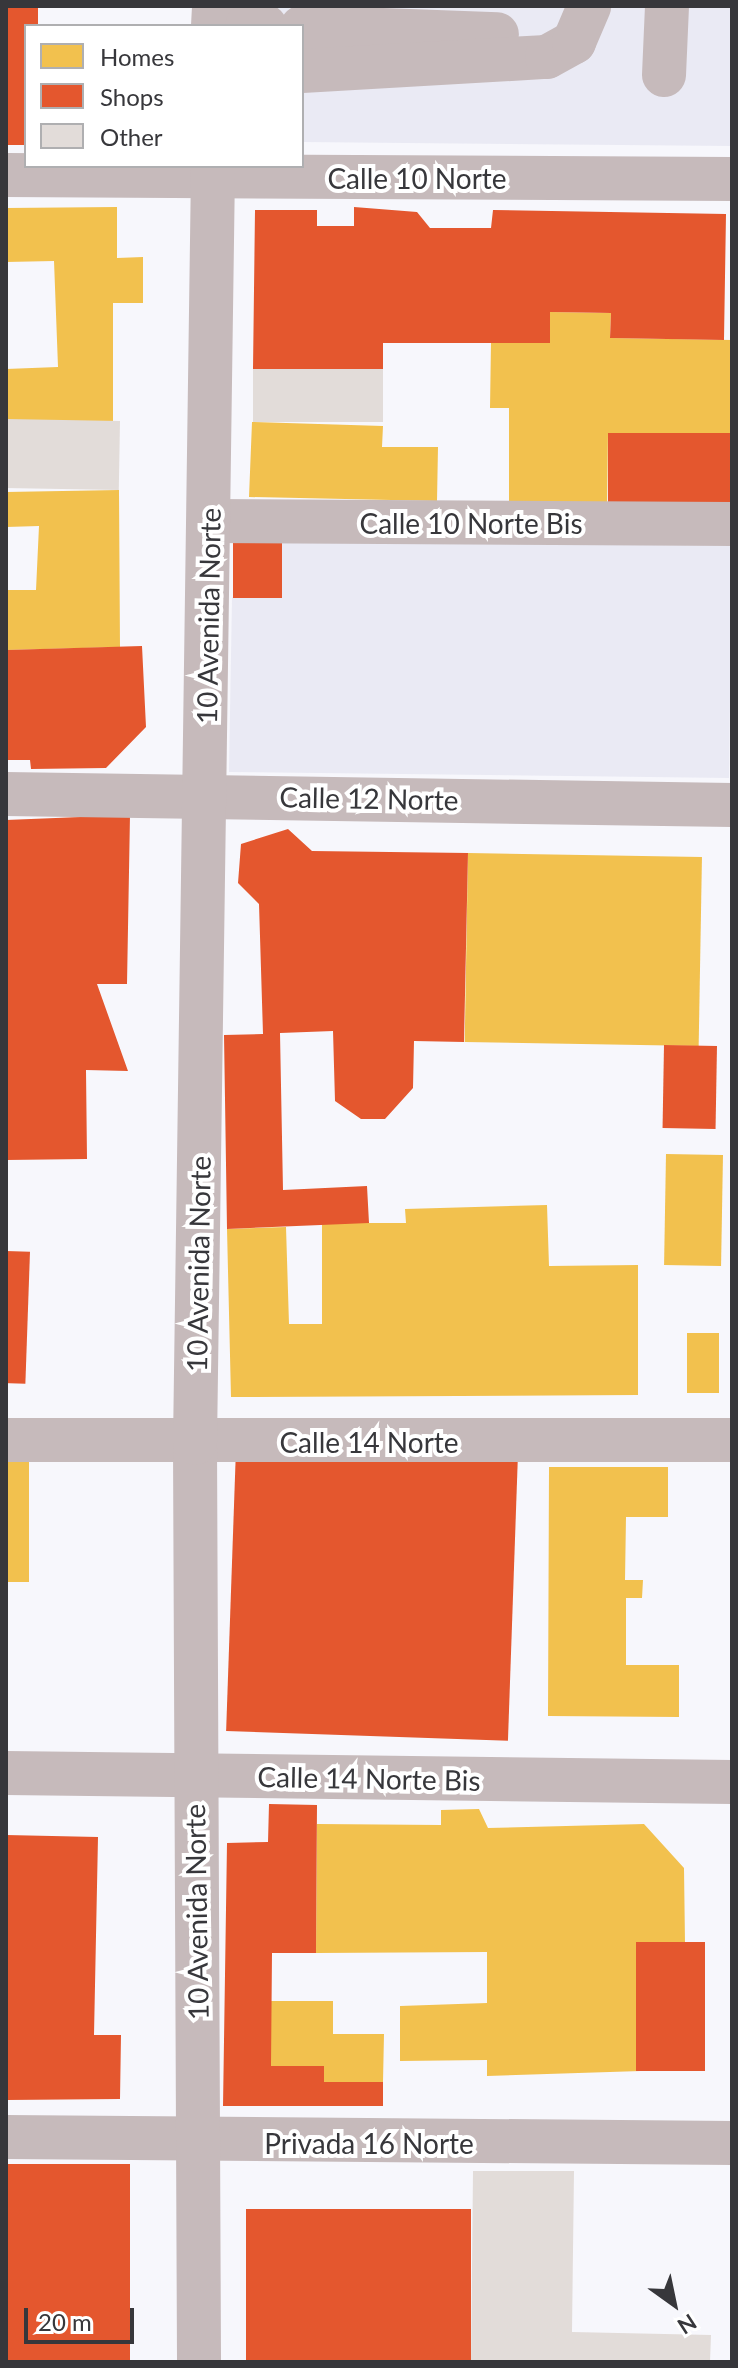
<!DOCTYPE html>
<style>
body{margin:0}
#map{position:relative;width:738px;height:2368px;overflow:hidden;background:#f7f7fc;font-family:Lato,sans-serif}
div>[style]{position:absolute}
[style*='--x']{left:calc(var(--x)*1px);top:calc(var(--y)*1px);width:calc(var(--w)*1px);rotate:calc(var(--a)*1deg)}
.built>*{inset:0;background:#eaeaf4}
.homes>*{inset:0;background:#f2c14e;transform-origin:0 0}
.shops>*{inset:0;background:#e4572e;transform-origin:0 0}
.building>*{inset:0;background:#e2dcd9;transform-origin:0 0}
.minor>*{height:44px;margin:-22px;padding:0 22px;transform-origin:22px;border-radius:22px;background:#c6babb}
span{translate:-50% -50%;white-space:nowrap;text-align:center;line-height:1.15;-webkit-text-stroke:8px #fff;paint-order:stroke}
.street-label{font-size:28px;color:#37373b}
.frame{position:absolute;inset:0;border:8px solid #37373b;pointer-events:none}
.legend{position:absolute;left:24px;top:24px;width:280px;height:144px;box-sizing:border-box;background:#fff;border:2px solid #afafb1;margin:0;padding:10px 14px;list-style:none;font-size:24px;color:#37373b}
.legend li{display:flex;align-items:center;gap:16px;height:40px}
.legend b{width:40px;border:2px solid #afafb1}
.north{position:absolute;left:634px;top:2264px;width:80px;height:80px;-webkit-text-stroke:6px #fff;paint-order:stroke;rotate:147deg;font-size:22px;font-weight:700;line-height:32px;text-align:center;color:#37373b}
.north::after{content:'';display:block;margin:auto;width:28px;height:36px;background:#37373b;clip-path:polygon(50% 0,100% 100%,50% 72%,0 100%)}
.scale{position:absolute;left:24px;top:2308px;width:110px;height:36px;box-sizing:border-box;border:4px solid #37373b;border-top:0;padding-left:10px;font-size:24px;line-height:28px;white-space:nowrap;color:#37373b;-webkit-text-stroke:6px #fff;paint-order:stroke}
</style>
<div id="map">
<div class="built">
<div style="clip-path:polygon(233px 6px,732px 6px,732px 146px,302px 142px,302px 26px,232px 26px)"></div>
<div style="clip-path:polygon(282px 541px,732px 546px,729px 778px,229px 772px,232px 598px)"></div>
</div>
<div class="homes">
<div style="clip-path:polygon(117px 207px,117px 258px,143px 257px,143px 303px,113px 303px,113px 422px,6px 423px,6px 369px,58px 367px,54px 261px,6px 262px,6px 208px)"></div>
<div style="clip-path:polygon(550px 312px,611px 313px,610px 338px,732px 340px,731px 434px,608px 433px,607px 510px,509px 509px,509px 408px,490px 408px,491px 342px,550px 343px)"></div>
<div style="clip-path:polygon(252px 422px,383px 426px,382px 447px,438px 447px,437px 501px,249px 497px)"></div>
<div style="clip-path:polygon(119px 490px,120px 647px,6px 650px,6px 590px,36px 590px,39px 526px,6px 527px,6px 492px)"></div>
<div style="left:468px;top:853px;width:234px;height:189px;rotate:1deg"></div>
<div style="left:666px;top:1154px;width:57px;height:111px;rotate:1deg"></div>
<div style="clip-path:polygon(547px 1205px,549px 1266px,638px 1265px,638px 1395px,231px 1397px,227px 1229px,286px 1227px,289px 1324px,322px 1324px,322px 1223px,406px 1223px,405px 1209px)"></div>
<div style="left:687px;top:1333px;width:32px;height:60px"></div>
<div style="left:6px;top:1454px;width:23px;height:128px"></div>
<div style="clip-path:polygon(549px 1467px,668px 1467px,668px 1517px,626px 1517px,625px 1580px,643px 1580px,642px 1598px,626px 1598px,626px 1665px,679px 1665px,679px 1717px,548px 1716px)"></div>
<div style="clip-path:polygon(479px 1809px,488px 1828px,644px 1824px,684px 1868px,685px 1943px,636px 1945px,641px 2071px,487px 2076px,487px 2060px,400px 2061px,400px 2006px,487px 2003px,487px 1952px,316px 1953px,317px 1824px,441px 1825px,441px 1810px)"></div>
<div style="clip-path:polygon(271px 2001px,333px 2001px,333px 2034px,384px 2034px,383px 2082px,324px 2082px,324px 2066px,271px 2066px)"></div>
</div>
<div class="shops">
<div style="clip-path:polygon(6px 6px,38px 6px,38px 26px,26px 26px,26px 145px,6px 145px)"></div>
<div style="clip-path:polygon(354px 207px,417px 212px,430px 228px,491px 228px,493px 210px,726px 214px,724px 340px,610px 338px,611px 313px,550px 312px,550px 343px,383px 343px,383px 370px,253px 369px,255px 210px,317px 210px,317px 226px,354px 226px)"></div>
<div style="left:608px;top:433px;width:123px;height:69px"></div>
<div style="left:233px;top:541px;width:49px;height:57px"></div>
<div style="clip-path:polygon(142px 646px,146px 727px,106px 768px,31px 769px,30px 760px,6px 760px,6px 650px)"></div>
<div style="clip-path:polygon(130px 815px,127px 984px,97px 984px,128px 1071px,86px 1070px,87px 1159px,6px 1160px,6px 820px)"></div>
<div style="clip-path:polygon(288px 829px,312px 851px,468px 853px,464px 1042px,414px 1041px,413px 1088px,385px 1119px,361px 1119px,335px 1101px,333px 1031px,280px 1033px,283px 1190px,367px 1186px,369px 1223px,227px 1229px,224px 1035px,263px 1034px,259px 904px,238px 883px,241px 844px)"></div>
<div style="left:664px;top:1045px;width:53px;height:83px;rotate:1deg"></div>
<div style="left:6px;top:1251px;width:24px;height:132px;rotate:2deg"></div>
<div style="left:518px;top:1453px;width:288px;height:282px;rotate:92deg"></div>
<div style="clip-path:polygon(269px 1804px,317px 1805px,316px 1953px,272px 1953px,271px 2066px,324px 2066px,324px 2082px,383px 2082px,383px 2106px,223px 2106px,227px 1843px,268px 1842px)"></div>
<div style="clip-path:polygon(6px 1835px,98px 1837px,94px 2035px,121px 2035px,120px 2099px,6px 2100px)"></div>
<div style="left:705px;top:1942px;width:129px;height:69px;rotate:90deg"></div>
<div style="left:6px;top:2164px;width:124px;height:198px"></div>
<div style="left:471px;top:2209px;width:153px;height:225px;rotate:90deg"></div>
</div>
<div class="building">
<div style="left:253px;top:369px;width:130px;height:53px"></div>
<div style="left:120px;top:421px;width:69px;height:114px;rotate:91deg"></div>
<div style="clip-path:polygon(473px 2171px,574px 2171px,572px 2332px,711px 2335px,710px 2362px,471px 2362px)"></div>
</div>
<div class="minor">
<div style="--x:213;--y:26;--w:20;--a:-87"></div>
<div style="--x:247;--y:26;--w:18;--a:0"></div>
<div style="--x:302;--y:27;--w:195;--a:2.1"></div>
<div style="--x:302;--y:71;--w:245;--a:-3.3"></div>
<div style="--x:547;--y:57;--w:31;--a:-29"></div>
<div style="--x:574;--y:42;--w:39;--a:-67"></div>
<div style="--x:664;--y:75;--w:69;--a:-87.5"></div>
<div style="--x:6;--y:175;--w:726;--a:0.32"></div>
<div style="--x:209;--y:521;--w:523;--a:0.33"></div>
<div style="--x:6;--y:794;--w:726;--a:0.87"></div>
<div style="--x:6;--y:1440;--w:726;--a:0"></div>
<div style="--x:6;--y:1773;--w:726;--a:0.71"></div>
<div style="--x:6;--y:2137;--w:726;--a:0.47"></div>
<div style="--x:199;--y:2362;--w:919;--a:-90.25"></div>
<div style="--x:195;--y:1443;--w:1277;--a:-89.19"></div>
</div>
<div class="street-label">
<span style="left:417px;top:178px">Calle 10 Norte</span>
<span style="left:471px;top:523px">Calle 10 Norte Bis</span>
<span style="left:208px;top:616px;rotate:-89deg">10 Avenida Norte</span>
<span style="left:369px;top:798px;rotate:1deg">Calle 12 Norte</span>
<span style="left:198px;top:1264px;rotate:-89deg">10 Avenida Norte</span>
<span style="left:369px;top:1442px">Calle 14 Norte</span>
<span style="left:369px;top:1778px;rotate:1deg">Calle 14 Norte Bis</span>
<span style="left:196px;top:1912px;rotate:-91deg">10 Avenida Norte</span>
<span style="left:369px;top:2143px">Privada 16 Norte</span>
</div>
<div class="frame"></div>
<ul class="legend">
<li><b style="height:22px;background:#f2c14e"></b>Homes</li>
<li><b style="height:22px;background:#e4572e"></b>Shops</li>
<li><b style="height:22px;background:#e2dcd9"></b>Other</li>
</ul>
<div class="north">N</div>
<div class="scale">20 m</div>
</div>
